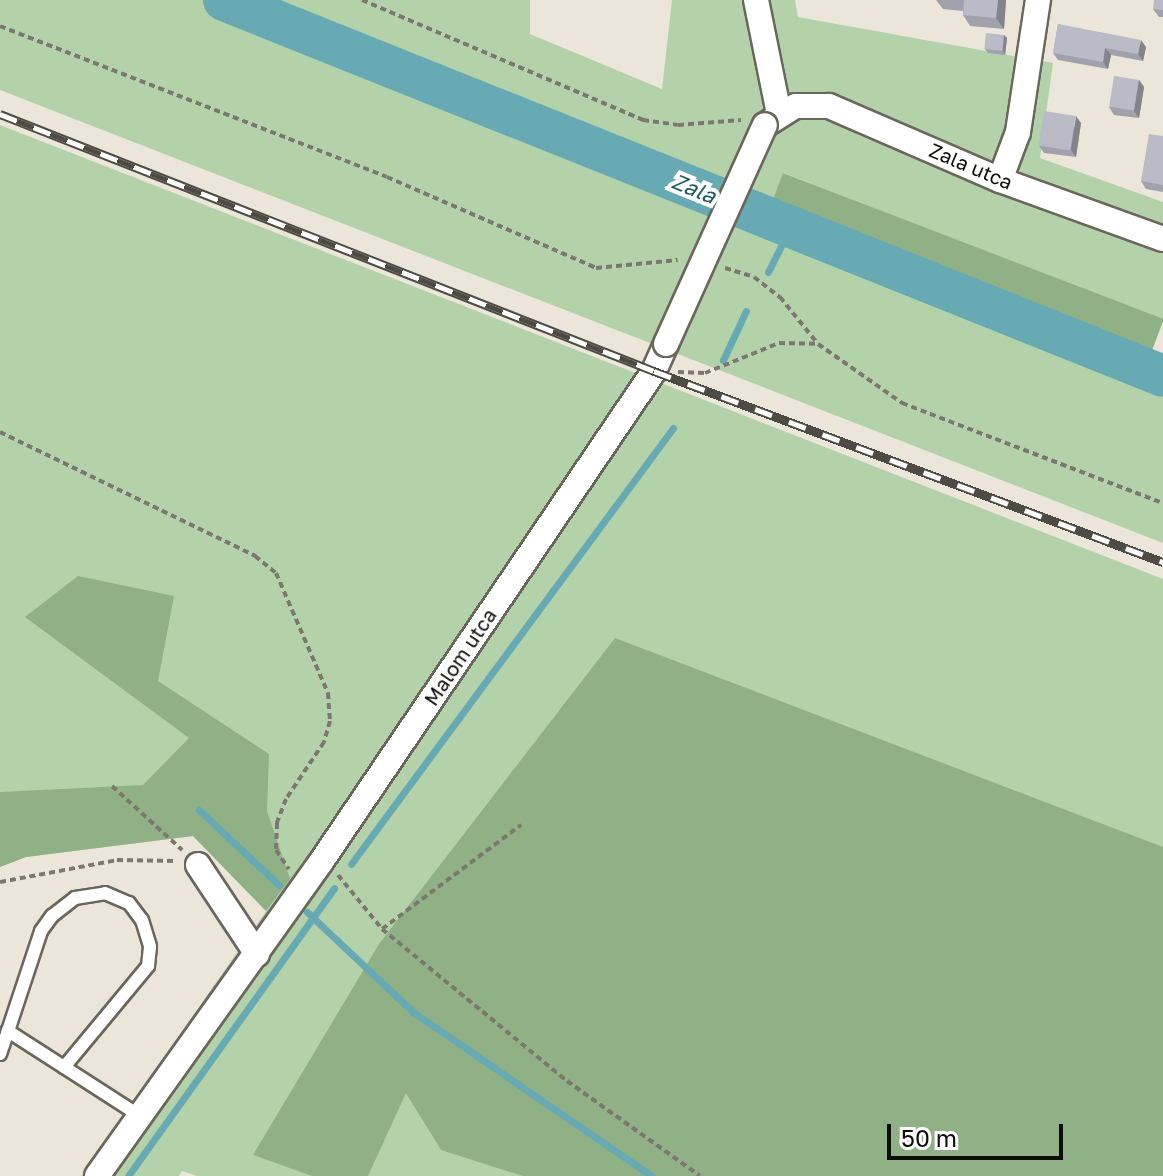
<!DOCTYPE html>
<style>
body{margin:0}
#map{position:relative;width:1163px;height:1176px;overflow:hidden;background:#ece6da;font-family:"Golos Text",sans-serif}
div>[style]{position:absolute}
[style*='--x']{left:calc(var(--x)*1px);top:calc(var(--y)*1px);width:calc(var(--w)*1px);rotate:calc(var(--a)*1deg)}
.green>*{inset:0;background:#b4d2a9}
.forest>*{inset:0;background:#90b085;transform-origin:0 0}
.stream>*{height:7px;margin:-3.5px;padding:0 3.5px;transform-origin:3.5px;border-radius:3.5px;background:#67aab4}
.river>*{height:42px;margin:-21px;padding:0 21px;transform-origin:21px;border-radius:21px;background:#67aab4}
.path>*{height:4px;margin-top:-2px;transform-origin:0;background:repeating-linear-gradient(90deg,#7c7870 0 6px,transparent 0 10px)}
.roads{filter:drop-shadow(2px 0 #6b665c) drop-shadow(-2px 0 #6b665c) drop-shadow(0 2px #6b665c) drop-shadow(0 -2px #6b665c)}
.service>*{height:12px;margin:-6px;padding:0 6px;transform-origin:6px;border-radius:6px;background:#fff}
.minor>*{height:24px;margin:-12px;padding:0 12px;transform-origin:12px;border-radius:12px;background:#fff}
.rail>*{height:9px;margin-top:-4.5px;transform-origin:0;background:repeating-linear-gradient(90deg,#fff 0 18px,#4e4b45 0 36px);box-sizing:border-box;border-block:2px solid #4e4b45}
.bridges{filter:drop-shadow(2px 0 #6b665c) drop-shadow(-2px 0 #6b665c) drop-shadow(0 2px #6b665c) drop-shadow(0 -2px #6b665c)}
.minor-bridge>*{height:24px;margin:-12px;padding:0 12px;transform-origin:12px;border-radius:12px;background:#fff}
.wall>*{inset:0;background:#a0a1ab}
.shaded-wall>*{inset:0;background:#82838b}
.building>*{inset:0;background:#babbc7;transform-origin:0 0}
span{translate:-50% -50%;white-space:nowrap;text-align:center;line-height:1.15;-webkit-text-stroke:8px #fff;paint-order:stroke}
.street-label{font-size:20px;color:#0f0d09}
.water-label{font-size:22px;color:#205960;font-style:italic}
.scale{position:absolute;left:887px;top:1124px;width:176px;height:36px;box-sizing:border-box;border:4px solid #0f0d09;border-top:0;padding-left:10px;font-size:24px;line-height:28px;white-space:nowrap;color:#0f0d09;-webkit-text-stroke:6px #fff;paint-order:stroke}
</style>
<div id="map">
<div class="green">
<div style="clip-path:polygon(0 0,530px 0,530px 34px,662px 89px,672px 0,795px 0,798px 17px,1053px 63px,1040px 158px,1163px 202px,1163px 322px,784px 173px,757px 235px,1163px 397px,1163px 543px,0 90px)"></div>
<div style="clip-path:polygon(0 125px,1163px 579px,1163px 1176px,197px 1176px,182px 1171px,179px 1176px,81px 1176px,266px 911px,193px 836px,26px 857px,0 867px)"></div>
</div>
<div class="forest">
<div style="left:783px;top:173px;width:408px;height:68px;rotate:21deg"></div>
<div style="clip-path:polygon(78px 576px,174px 596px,158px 681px,269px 754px,267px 811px,290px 879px,266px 911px,193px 836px,26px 857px,0 867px,0 792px,143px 785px,189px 738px,25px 617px)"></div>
<div style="clip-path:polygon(615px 638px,1163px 847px,1163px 1176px,523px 1176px,441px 1150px,406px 1093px,368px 1176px,312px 1176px,253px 1155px,379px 944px)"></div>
</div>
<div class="stream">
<div style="--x:768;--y:272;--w:47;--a:-63.4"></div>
<div style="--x:723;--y:360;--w:54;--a:-64.9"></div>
<div style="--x:199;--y:810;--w:110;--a:43.2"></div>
<div style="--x:351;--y:864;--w:542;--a:-53.55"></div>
<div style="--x:307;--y:912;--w:146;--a:43.3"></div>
<div style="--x:413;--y:1012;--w:290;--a:34.5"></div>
<div style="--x:128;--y:1176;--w:354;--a:-54.4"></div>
</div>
<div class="river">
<div style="--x:224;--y:0;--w:1011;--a:21.82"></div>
</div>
<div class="path">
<div style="--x:362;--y:0;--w:306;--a:23.1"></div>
<div style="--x:643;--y:120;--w:35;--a:8"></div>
<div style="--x:678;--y:125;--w:63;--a:-4.5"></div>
<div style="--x:0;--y:26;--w:415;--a:21.3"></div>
<div style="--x:387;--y:177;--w:228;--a:23.5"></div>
<div style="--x:596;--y:268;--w:82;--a:-5.6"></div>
<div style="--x:725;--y:268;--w:30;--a:17"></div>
<div style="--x:754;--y:277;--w:33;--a:38"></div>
<div style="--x:780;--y:297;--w:60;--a:51"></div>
<div style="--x:818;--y:344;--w:103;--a:35.1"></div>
<div style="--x:902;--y:403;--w:280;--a:21"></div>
<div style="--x:678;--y:372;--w:27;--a:2"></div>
<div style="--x:705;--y:373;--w:80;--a:-22.1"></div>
<div style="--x:779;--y:343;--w:39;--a:1"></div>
<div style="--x:0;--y:432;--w:284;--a:25.9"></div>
<div style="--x:255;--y:556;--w:27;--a:39"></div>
<div style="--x:276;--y:573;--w:131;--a:66.6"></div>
<div style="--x:328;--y:693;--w:28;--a:86"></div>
<div style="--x:330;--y:721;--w:22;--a:106"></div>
<div style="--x:324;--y:742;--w:69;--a:123.7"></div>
<div style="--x:286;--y:799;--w:26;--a:111"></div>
<div style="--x:277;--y:823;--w:27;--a:92"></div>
<div style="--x:276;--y:850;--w:23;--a:56"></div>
<div style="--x:112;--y:786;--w:95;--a:42.4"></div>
<div style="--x:338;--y:875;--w:70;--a:50.8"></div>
<div style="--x:382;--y:929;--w:239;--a:39.4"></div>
<div style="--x:567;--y:1081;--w:163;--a:35.5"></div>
<div style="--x:0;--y:882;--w:119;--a:-10.6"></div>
<div style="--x:117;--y:860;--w:59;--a:1"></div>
<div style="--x:382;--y:929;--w:174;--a:-36.8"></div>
</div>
<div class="roads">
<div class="service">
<div style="--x:105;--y:893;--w:26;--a:23"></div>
<div style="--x:129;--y:903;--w:21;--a:53"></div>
<div style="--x:142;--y:920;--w:28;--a:73"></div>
<div style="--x:150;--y:947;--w:19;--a:96"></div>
<div style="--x:148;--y:966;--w:131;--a:129.7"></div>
<div style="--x:64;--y:1067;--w:67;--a:-147.3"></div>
<div style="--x:8;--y:1031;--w:105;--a:-71.7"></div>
<div style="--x:41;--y:931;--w:19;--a:-54"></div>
<div style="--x:52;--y:916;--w:29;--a:-38"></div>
<div style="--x:75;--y:898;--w:30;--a:-9"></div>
<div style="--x:0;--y:1054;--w:24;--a:-71"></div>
<div style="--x:64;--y:1067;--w:90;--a:32.8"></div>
</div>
<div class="minor">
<div style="--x:756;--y:0;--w:116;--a:78.6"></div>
<div style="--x:765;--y:125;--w:36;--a:-32"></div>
<div style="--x:796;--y:106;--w:33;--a:0"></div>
<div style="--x:829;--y:106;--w:186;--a:23.4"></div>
<div style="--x:1000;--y:180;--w:173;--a:19.9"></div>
<div style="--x:1000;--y:180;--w:51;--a:-69.4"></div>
<div style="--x:1018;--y:132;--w:134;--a:-81.4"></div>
<div style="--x:198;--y:865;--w:107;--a:56.5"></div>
<div style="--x:97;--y:1176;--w:386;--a:-54.5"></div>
<div style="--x:321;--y:862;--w:593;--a:-55.85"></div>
<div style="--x:654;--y:371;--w:30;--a:-66"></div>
</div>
</div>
<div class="rail">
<div style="--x:0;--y:114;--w:703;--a:21.45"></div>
<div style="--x:654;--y:371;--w:544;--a:20.57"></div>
</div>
<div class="bridges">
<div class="minor-bridge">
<div style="--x:666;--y:344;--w:240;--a:-65.7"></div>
</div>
</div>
<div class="wall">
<div style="clip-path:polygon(936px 0,1006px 0,1004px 29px,970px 26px,963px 15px,963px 11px,943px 9px)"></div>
<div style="clip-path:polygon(1163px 0,1163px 17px,1159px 17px,1153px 9px)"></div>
<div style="clip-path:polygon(1058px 24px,1146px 47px,1143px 61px,1111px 55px,1108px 69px,1058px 60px,1053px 53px)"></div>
<div style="clip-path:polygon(1004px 35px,1007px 38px,1005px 55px,988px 53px,985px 49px)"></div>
<div style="clip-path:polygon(1139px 80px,1144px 87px,1139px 118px,1114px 115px,1109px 107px)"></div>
<div style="clip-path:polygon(1081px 123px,1076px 157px,1044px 153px,1039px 146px)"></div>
<div style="clip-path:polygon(1163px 136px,1163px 192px,1146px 189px,1141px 181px)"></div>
</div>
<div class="shaded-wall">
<div style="clip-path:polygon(998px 0,1006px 0,1004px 29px,996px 18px)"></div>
<div style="clip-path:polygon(1004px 35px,1007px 38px,1005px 55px,1003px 51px)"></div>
<div style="clip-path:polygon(1141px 40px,1146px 47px,1143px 61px,1138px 54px)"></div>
<div style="clip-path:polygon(1105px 48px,1111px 55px,1108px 69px,1103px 62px)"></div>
<div style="clip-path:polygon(1139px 80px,1144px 87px,1139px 118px,1134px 111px)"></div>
<div style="clip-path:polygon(1076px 116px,1081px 123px,1076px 157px,1071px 150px)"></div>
</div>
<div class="building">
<div style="clip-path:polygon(959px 0,998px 0,996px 18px,963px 15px,964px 0)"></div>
<div style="clip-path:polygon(1154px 0,1163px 0,1163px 10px,1153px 9px)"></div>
<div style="clip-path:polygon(1058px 24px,1141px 40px,1138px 54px,1105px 48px,1103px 62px,1053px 53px)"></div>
<div style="left:986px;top:33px;width:18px;height:16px;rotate:6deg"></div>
<div style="left:1114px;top:76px;width:25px;height:31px;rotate:9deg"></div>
<div style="left:1044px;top:111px;width:32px;height:35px;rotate:9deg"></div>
<div style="clip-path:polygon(1149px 134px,1163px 136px,1163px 185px,1141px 181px)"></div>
</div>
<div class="street-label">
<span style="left:971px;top:166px;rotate:23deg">Zala utca</span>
<span style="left:460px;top:657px;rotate:-56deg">Malom utca</span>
</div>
<div class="water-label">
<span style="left:694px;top:188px;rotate:22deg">Zala</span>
</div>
<div class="scale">50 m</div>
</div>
